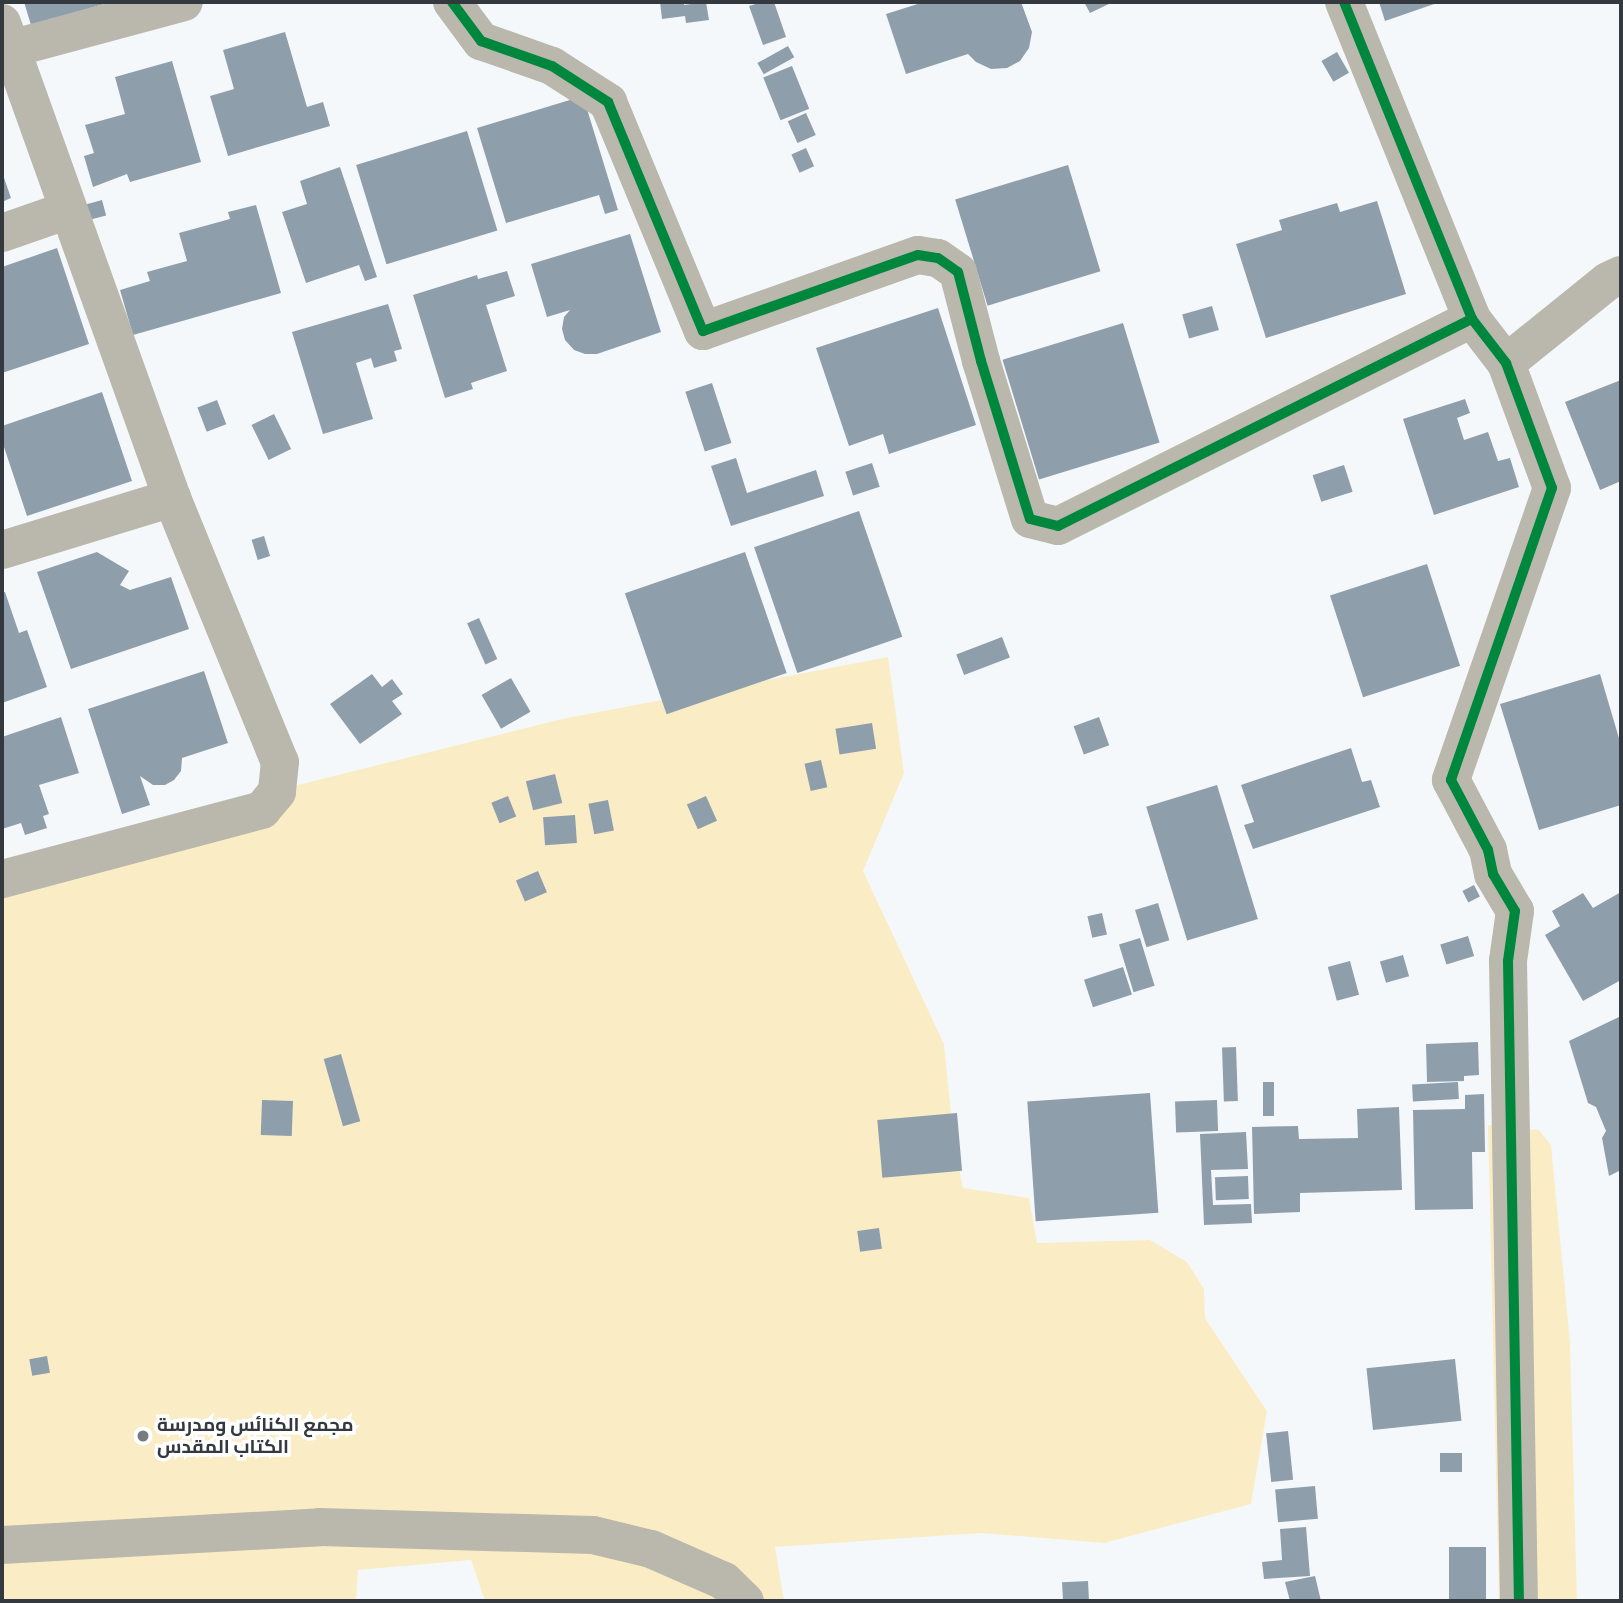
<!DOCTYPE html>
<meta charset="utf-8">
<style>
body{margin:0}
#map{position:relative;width:1623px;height:1603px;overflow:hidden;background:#f5f8fb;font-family:"PT Sans Narrow",Cairo,sans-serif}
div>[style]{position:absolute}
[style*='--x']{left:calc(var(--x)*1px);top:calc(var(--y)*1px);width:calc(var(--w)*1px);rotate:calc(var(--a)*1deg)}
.green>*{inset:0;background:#faedc6}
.building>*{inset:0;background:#8f9eab;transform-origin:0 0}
.minor>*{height:38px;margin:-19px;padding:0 19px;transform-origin:19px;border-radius:19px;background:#bab7ac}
.cycleway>*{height:10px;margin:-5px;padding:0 5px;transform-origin:5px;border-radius:5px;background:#00873e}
.dots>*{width:19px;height:19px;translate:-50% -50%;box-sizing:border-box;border:4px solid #fff;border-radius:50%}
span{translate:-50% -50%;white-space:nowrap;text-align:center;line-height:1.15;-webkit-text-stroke:7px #fff;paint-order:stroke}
.poi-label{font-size:19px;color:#33393f;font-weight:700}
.left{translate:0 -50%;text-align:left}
.frame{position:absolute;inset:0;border:4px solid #33393f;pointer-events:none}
</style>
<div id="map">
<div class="green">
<div style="clip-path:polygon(888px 657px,904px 773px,863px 871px,944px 1044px,954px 1143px,963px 1188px,1029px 1198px,1037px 1243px,1150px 1240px,1187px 1262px,1204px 1289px,1205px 1318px,1267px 1411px,1251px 1504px,1104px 1543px,981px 1533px,775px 1547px,784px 1601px,485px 1601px,471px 1560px,358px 1570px,356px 1601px,2px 1601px,2px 859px,562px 719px)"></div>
<div style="clip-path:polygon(1488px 1125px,1539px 1130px,1551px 1145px,1570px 1342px,1577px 1601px,1499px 1601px)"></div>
</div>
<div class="building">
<div style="clip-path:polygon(24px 2px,111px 2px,31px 25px)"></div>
<div style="clip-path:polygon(660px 2px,684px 2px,684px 5px,706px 2px,709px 20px,686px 23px,685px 16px,662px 19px)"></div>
<div style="clip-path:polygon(762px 2px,774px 2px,786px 37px,763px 45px,749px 6px)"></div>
<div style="clip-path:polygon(924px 2px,1021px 2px,1032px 32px,1029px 48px,1020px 61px,1007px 68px,991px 69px,976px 62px,968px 54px,906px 74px,886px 14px)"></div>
<div style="clip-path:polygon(1084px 2px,1113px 2px,1090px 13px)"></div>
<div style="clip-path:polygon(1379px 2px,1440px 2px,1385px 21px)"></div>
<div style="clip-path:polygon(285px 32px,307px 107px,323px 102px,330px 126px,228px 156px,210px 96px,234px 89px,223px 50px)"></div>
<div style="left:788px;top:46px;width:13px;height:35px;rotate:61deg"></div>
<div style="left:1337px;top:52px;width:24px;height:18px;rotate:60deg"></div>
<div style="clip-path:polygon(172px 61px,201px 162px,130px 182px,127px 174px,93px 187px,84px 156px,94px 153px,85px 125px,125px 114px,115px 77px)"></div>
<div style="left:792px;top:66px;width:46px;height:31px;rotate:68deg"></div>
<div style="clip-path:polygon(583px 96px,618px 210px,605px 214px,599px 195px,506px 223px,477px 128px)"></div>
<div style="left:806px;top:113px;width:24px;height:20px;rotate:66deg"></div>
<div style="left:467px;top:131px;width:104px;height:116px;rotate:73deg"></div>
<div style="left:806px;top:148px;width:20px;height:16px;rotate:66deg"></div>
<div style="left:1068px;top:165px;width:111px;height:118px;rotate:73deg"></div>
<div style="clip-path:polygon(340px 167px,377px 277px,365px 281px,359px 265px,306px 283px,282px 212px,307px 204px,300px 181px)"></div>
<div style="clip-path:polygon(2px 172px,11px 198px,2px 202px)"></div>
<div style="left:102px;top:200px;width:16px;height:16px;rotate:75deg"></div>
<div style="clip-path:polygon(1377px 201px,1406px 294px,1266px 338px,1236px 244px,1282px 230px,1279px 220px,1337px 203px,1340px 212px)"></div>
<div style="clip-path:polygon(256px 205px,281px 293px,133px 335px,120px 290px,150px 281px,147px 272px,187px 261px,179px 233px,230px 219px,228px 212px)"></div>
<div style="clip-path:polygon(630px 234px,661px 332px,597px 354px,585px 354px,574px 350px,565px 340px,562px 329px,564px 317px,570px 310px,547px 317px,531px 264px)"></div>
<div style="clip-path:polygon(57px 248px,89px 344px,2px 373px,2px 267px)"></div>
<div style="clip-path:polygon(507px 271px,515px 296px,486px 305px,507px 371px,471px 383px,473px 389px,445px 398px,413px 295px,477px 275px,478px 279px)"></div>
<div style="clip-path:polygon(388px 304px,402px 349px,394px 351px,397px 361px,374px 368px,371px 358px,356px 363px,373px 419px,323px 434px,292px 332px)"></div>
<div style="left:1212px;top:306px;width:25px;height:31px;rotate:74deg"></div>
<div style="clip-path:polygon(938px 308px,976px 425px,889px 454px,883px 434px,849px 446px,816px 348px)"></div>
<div style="left:1123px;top:323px;width:125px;height:126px;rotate:73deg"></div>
<div style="clip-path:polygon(1621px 380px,1621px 481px,1600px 490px,1565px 402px)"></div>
<div style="left:712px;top:383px;width:63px;height:28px;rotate:72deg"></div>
<div style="clip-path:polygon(102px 392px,132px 481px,27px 516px,2px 441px,2px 426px)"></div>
<div style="clip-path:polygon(1465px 399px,1470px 413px,1457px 418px,1464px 440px,1488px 432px,1498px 461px,1510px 458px,1519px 487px,1434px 515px,1403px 419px)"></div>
<div style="left:217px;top:400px;width:26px;height:21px;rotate:69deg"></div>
<div style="left:274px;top:414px;width:39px;height:25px;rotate:64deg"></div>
<div style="clip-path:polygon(736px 458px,747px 493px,816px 470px,824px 496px,731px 526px,711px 466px)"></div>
<div style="left:872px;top:463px;width:25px;height:28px;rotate:72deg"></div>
<div style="left:1344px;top:465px;width:28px;height:33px;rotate:72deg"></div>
<div style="left:859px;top:511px;width:133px;height:111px;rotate:71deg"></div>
<div style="left:264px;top:536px;width:21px;height:13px;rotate:73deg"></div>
<div style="clip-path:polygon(97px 552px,129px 571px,120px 585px,130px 590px,171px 577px,189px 629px,71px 669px,37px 572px)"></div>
<div style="left:745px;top:552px;width:128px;height:127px;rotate:71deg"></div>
<div style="left:1427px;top:564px;width:107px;height:102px;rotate:72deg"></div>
<div style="clip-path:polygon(2px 592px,5px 592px,19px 633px,27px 630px,47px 687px,2px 703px)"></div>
<div style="left:479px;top:618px;width:45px;height:13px;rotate:66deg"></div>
<div style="left:1002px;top:637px;width:22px;height:49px;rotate:69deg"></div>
<div style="clip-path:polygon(204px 671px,228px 743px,182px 758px,181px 771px,174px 780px,165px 785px,153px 785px,140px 776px,150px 805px,122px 814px,88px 709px)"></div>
<div style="clip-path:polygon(372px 674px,382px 687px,392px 679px,403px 694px,392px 701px,402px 714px,360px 744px,330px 704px)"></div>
<div style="clip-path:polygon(1600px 674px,1621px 745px,1621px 805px,1539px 830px,1500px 704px)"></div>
<div style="left:511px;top:678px;width:39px;height:34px;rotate:60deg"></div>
<div style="clip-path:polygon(61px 717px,79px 773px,39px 785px,49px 814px,43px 816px,47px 828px,25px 835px,21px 823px,2px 829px,2px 737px)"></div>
<div style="left:1099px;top:717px;width:30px;height:27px;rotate:70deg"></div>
<div style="left:872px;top:723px;width:26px;height:37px;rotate:81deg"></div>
<div style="clip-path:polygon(1351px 748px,1362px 782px,1371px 780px,1380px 807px,1253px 849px,1244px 825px,1254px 822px,1241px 785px)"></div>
<div style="left:821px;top:760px;width:28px;height:17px;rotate:77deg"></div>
<div style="left:555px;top:774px;width:30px;height:30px;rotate:76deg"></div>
<div style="left:1217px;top:785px;width:140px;height:74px;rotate:73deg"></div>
<div style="left:508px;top:796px;width:22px;height:18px;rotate:68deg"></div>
<div style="left:706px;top:796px;width:27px;height:21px;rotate:66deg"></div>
<div style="left:608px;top:800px;width:31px;height:20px;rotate:79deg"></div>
<div style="left:575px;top:815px;width:28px;height:32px;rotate:86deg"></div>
<div style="left:538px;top:871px;width:23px;height:24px;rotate:67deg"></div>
<div style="left:1474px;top:885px;width:13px;height:13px;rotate:63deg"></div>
<div style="clip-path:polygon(1621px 892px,1621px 980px,1583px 1001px,1545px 935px,1560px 926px,1552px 911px,1583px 893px,1593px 908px)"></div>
<div style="left:1158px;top:903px;width:39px;height:24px;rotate:73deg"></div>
<div style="left:1102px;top:913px;width:22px;height:15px;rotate:77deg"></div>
<div style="left:1468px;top:936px;width:21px;height:29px;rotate:73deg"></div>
<div style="left:1140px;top:938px;width:50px;height:22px;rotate:73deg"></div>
<div style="left:1403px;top:955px;width:22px;height:24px;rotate:74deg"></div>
<div style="left:1350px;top:961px;width:35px;height:23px;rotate:75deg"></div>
<div style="left:1123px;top:967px;width:29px;height:41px;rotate:72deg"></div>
<div style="clip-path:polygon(1621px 1016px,1621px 1170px,1609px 1176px,1602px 1138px,1606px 1131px,1596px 1107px,1588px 1103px,1569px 1041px)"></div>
<div style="clip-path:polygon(1478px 1042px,1479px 1075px,1464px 1076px,1464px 1081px,1427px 1082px,1426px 1044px)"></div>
<div style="left:1236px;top:1047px;width:54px;height:14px;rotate:88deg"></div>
<div style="left:341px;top:1054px;width:70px;height:18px;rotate:74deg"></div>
<div style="left:1263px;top:1082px;width:11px;height:34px"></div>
<div style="left:1458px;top:1082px;width:17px;height:46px;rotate:87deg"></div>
<div style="left:1150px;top:1093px;width:120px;height:123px;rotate:86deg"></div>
<div style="clip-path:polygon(1484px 1094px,1485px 1152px,1472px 1152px,1473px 1209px,1415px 1210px,1413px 1110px,1465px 1109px,1465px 1095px)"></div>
<div style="left:262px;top:1100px;width:31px;height:35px;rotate:2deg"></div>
<div style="left:1217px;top:1100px;width:31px;height:42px;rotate:88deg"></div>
<div style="clip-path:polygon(1399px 1107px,1402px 1190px,1300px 1193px,1300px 1212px,1254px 1214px,1252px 1127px,1298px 1126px,1299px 1139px,1358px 1138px,1357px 1109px)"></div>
<div style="left:957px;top:1113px;width:58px;height:80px;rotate:85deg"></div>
<div style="clip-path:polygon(1246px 1132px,1248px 1169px,1211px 1170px,1213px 1205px,1251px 1204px,1252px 1223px,1204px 1225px,1200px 1134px)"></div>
<div style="left:1248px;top:1176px;width:23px;height:33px;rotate:88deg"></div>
<div style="left:879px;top:1228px;width:21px;height:22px;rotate:82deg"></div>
<div style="left:47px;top:1356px;width:17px;height:18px;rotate:80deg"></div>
<div style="left:1455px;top:1359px;width:62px;height:89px;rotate:84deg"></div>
<div style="left:1288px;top:1431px;width:49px;height:22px;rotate:84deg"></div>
<div style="left:1440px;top:1453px;width:22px;height:19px"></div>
<div style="left:1315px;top:1486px;width:33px;height:40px;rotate:85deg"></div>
<div style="clip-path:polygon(1306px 1527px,1310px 1576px,1264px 1579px,1262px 1562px,1282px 1560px,1280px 1529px)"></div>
<div style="left:1449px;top:1547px;width:37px;height:54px"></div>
<div style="clip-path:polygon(1315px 1576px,1321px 1601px,1290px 1601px,1285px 1582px)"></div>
<div style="left:1088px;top:1581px;width:20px;height:26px;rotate:87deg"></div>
</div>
<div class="minor">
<div style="--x:452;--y:2;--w:49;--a:53.4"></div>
<div style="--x:481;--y:41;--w:75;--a:19.4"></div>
<div style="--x:552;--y:66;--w:67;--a:32.7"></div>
<div style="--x:608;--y:102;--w:248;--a:67.5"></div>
<div style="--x:703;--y:331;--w:228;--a:-19.5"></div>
<div style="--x:918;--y:255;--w:20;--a:9"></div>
<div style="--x:938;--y:258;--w:24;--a:35"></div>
<div style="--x:958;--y:272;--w:92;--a:75.5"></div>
<div style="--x:981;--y:361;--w:165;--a:72.8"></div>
<div style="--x:1030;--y:519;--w:29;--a:14"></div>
<div style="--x:1058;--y:526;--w:463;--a:-26.6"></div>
<div style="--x:1344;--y:2;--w:342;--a:68"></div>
<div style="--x:1472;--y:319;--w:56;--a:52.3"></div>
<div style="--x:1506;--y:363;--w:133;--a:69.8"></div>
<div style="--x:1552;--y:488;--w:309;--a:109.1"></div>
<div style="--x:1451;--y:780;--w:79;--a:62.1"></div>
<div style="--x:1488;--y:850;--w:25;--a:78"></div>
<div style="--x:1493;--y:874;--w:43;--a:59.3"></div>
<div style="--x:1515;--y:911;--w:50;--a:98"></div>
<div style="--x:1508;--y:961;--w:640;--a:89.02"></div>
<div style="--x:2;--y:23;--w:505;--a:70.31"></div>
<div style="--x:172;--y:498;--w:285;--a:67.8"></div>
<div style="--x:280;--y:762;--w:30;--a:96"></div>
<div style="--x:277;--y:792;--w:23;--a:130"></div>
<div style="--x:262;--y:810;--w:269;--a:165.1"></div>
<div style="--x:10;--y:49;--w:180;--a:-15.1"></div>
<div style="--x:2;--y:233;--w:70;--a:-19.2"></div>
<div style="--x:1506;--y:363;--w:131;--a:-38.8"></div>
<div style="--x:1608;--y:281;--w:14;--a:-25"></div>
<div style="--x:2;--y:550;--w:178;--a:-17"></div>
<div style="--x:2;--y:1545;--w:319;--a:-3.2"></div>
<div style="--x:320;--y:1527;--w:273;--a:1.7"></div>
<div style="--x:593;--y:1535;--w:60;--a:13.6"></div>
<div style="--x:651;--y:1549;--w:80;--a:23.7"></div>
<div style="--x:724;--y:1581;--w:29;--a:44"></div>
</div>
<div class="cycleway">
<div style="--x:452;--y:2;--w:49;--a:53.4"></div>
<div style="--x:481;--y:41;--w:75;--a:19.4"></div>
<div style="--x:552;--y:66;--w:67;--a:32.7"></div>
<div style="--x:608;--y:102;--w:248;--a:67.5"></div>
<div style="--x:703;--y:331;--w:228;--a:-19.5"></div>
<div style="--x:918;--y:255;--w:20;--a:9"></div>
<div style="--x:938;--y:258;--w:24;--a:35"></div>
<div style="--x:958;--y:272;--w:92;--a:75.5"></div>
<div style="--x:981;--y:361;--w:165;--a:72.8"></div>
<div style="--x:1030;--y:519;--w:29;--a:14"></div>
<div style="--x:1058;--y:526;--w:463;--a:-26.6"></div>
<div style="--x:1344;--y:2;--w:342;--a:68"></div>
<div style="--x:1472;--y:319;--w:56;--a:52.3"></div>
<div style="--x:1506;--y:363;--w:133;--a:69.8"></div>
<div style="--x:1552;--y:488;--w:309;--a:109.1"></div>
<div style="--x:1451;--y:780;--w:79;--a:62.1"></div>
<div style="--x:1488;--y:850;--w:25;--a:78"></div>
<div style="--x:1493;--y:874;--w:43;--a:59.3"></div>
<div style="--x:1515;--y:911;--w:50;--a:98"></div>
<div style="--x:1508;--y:961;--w:640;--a:89.02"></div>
</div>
<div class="dots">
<div style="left:143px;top:1436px;background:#777c81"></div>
</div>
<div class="poi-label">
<span class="left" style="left:157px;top:1436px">مجمع الكنائس ومدرسة<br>الكتاب المقدس</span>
</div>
<div class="frame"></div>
</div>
